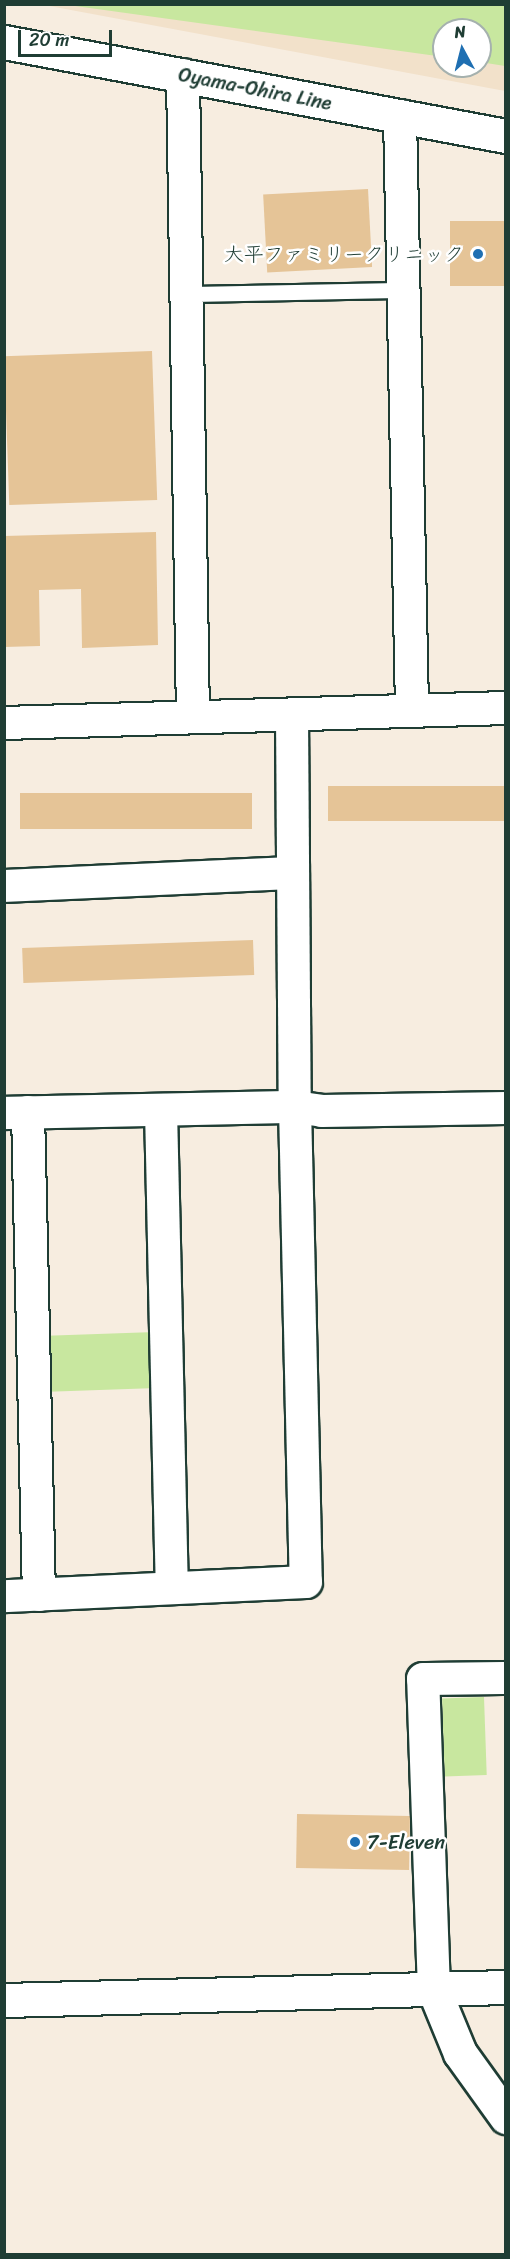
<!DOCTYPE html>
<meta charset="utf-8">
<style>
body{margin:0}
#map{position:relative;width:510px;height:2259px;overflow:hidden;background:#f7ede0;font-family:Sriracha,"Klee One",sans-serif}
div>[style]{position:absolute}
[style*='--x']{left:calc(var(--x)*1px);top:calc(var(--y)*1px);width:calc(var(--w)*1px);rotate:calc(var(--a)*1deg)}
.built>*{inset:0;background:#f2e1ca}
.green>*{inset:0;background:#c8e79f;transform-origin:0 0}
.building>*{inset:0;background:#e5c497;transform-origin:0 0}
.roads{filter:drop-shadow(2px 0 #1f3d34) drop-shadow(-2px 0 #1f3d34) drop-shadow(0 2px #1f3d34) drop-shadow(0 -2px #1f3d34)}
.service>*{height:15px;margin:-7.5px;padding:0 7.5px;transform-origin:7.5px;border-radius:7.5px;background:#fff}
.minor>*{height:32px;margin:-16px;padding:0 16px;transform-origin:16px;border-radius:16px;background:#fff}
.tertiary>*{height:33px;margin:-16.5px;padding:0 16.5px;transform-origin:16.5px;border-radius:16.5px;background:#fff}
.secondary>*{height:33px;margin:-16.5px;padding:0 16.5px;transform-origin:16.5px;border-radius:16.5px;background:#fff}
.dots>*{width:16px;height:16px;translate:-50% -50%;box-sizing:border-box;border:3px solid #fff;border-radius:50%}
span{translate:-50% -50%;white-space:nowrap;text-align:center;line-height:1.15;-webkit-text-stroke:5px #fff;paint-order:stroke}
.street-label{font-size:20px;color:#1f3d34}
.poi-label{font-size:20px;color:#1f3d34}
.right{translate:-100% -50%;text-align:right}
.left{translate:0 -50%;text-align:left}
.frame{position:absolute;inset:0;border:6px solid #1f3d34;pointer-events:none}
.north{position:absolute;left:432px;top:18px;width:60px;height:60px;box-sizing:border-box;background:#fff;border:2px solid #a5b1ae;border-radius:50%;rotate:353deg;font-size:16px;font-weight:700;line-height:24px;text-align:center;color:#1f3d34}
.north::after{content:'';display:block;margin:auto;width:21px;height:27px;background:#1f6fb2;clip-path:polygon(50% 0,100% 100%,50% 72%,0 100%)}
.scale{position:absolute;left:18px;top:30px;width:94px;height:27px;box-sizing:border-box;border:3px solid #1f3d34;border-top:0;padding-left:8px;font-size:18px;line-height:21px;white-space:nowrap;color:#1f3d34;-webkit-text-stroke:4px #fff;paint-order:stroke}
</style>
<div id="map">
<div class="built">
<div style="clip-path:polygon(evenodd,44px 5px,505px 5px,505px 91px,44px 5px,444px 30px,480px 30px,480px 66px,444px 66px,444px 30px)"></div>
</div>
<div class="green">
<div style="clip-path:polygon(68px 5px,505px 5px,505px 66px,480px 62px,480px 30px,444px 30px,444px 57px)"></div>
<div style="left:155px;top:1332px;width:56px;height:108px;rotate:88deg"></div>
<div style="left:484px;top:1697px;width:78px;height:42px;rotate:88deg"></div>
</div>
<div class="building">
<div style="left:368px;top:189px;width:78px;height:105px;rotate:87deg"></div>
<div style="left:506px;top:221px;width:65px;height:56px;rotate:90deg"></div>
<div style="left:152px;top:351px;width:149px;height:148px;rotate:88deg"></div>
<div style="clip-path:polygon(156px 532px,158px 645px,82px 648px,81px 589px,39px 590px,40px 646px,4px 647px,4px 536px)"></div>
<div style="left:506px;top:786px;width:35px;height:178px;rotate:90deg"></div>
<div style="left:252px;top:793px;width:36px;height:232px;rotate:90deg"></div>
<div style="left:253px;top:940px;width:35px;height:231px;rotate:88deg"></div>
<div style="left:297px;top:1814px;width:113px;height:54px;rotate:1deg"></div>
</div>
<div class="roads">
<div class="service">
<div style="--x:186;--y:294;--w:217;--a:-1.1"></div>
</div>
<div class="minor">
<div style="--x:183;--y:75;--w:642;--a:89.11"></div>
<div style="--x:400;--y:116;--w:594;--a:88.84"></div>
<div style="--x:292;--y:715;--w:392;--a:89.6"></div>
<div style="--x:295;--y:1107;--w:27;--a:8"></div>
<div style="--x:322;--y:1111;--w:184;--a:-0.9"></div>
<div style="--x:4;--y:723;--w:502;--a:-1.71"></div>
<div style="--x:4;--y:886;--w:288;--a:-2.6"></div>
<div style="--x:161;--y:1110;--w:478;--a:88.7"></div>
<div style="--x:28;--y:1112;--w:483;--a:88.7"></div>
<div style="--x:4;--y:1113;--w:291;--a:-1.2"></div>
<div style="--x:295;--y:1107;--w:475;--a:88.7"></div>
<div style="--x:306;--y:1582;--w:302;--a:177.3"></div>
<div style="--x:434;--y:1990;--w:311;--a:-92"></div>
<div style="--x:423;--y:1679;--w:83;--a:-0.7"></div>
</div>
<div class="tertiary">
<div style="--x:434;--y:1990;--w:68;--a:67.6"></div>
<div style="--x:460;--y:2053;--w:79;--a:54.3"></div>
<div style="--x:4;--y:2000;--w:502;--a:-1.48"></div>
</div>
<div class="secondary">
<div style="--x:4;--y:42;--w:511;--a:10.61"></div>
</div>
</div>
<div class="dots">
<div style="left:478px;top:254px;background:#1f6fb2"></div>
<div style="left:355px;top:1842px;background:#1f6fb2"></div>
</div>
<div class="street-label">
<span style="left:255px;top:89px;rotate:11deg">Oyama-Ohira Line</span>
</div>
<div class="poi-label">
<span class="right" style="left:464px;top:254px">大平ファミリークリニック</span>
<span class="left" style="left:367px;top:1842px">7-Eleven</span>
</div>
<div class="frame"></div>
<div class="north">N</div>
<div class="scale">20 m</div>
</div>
